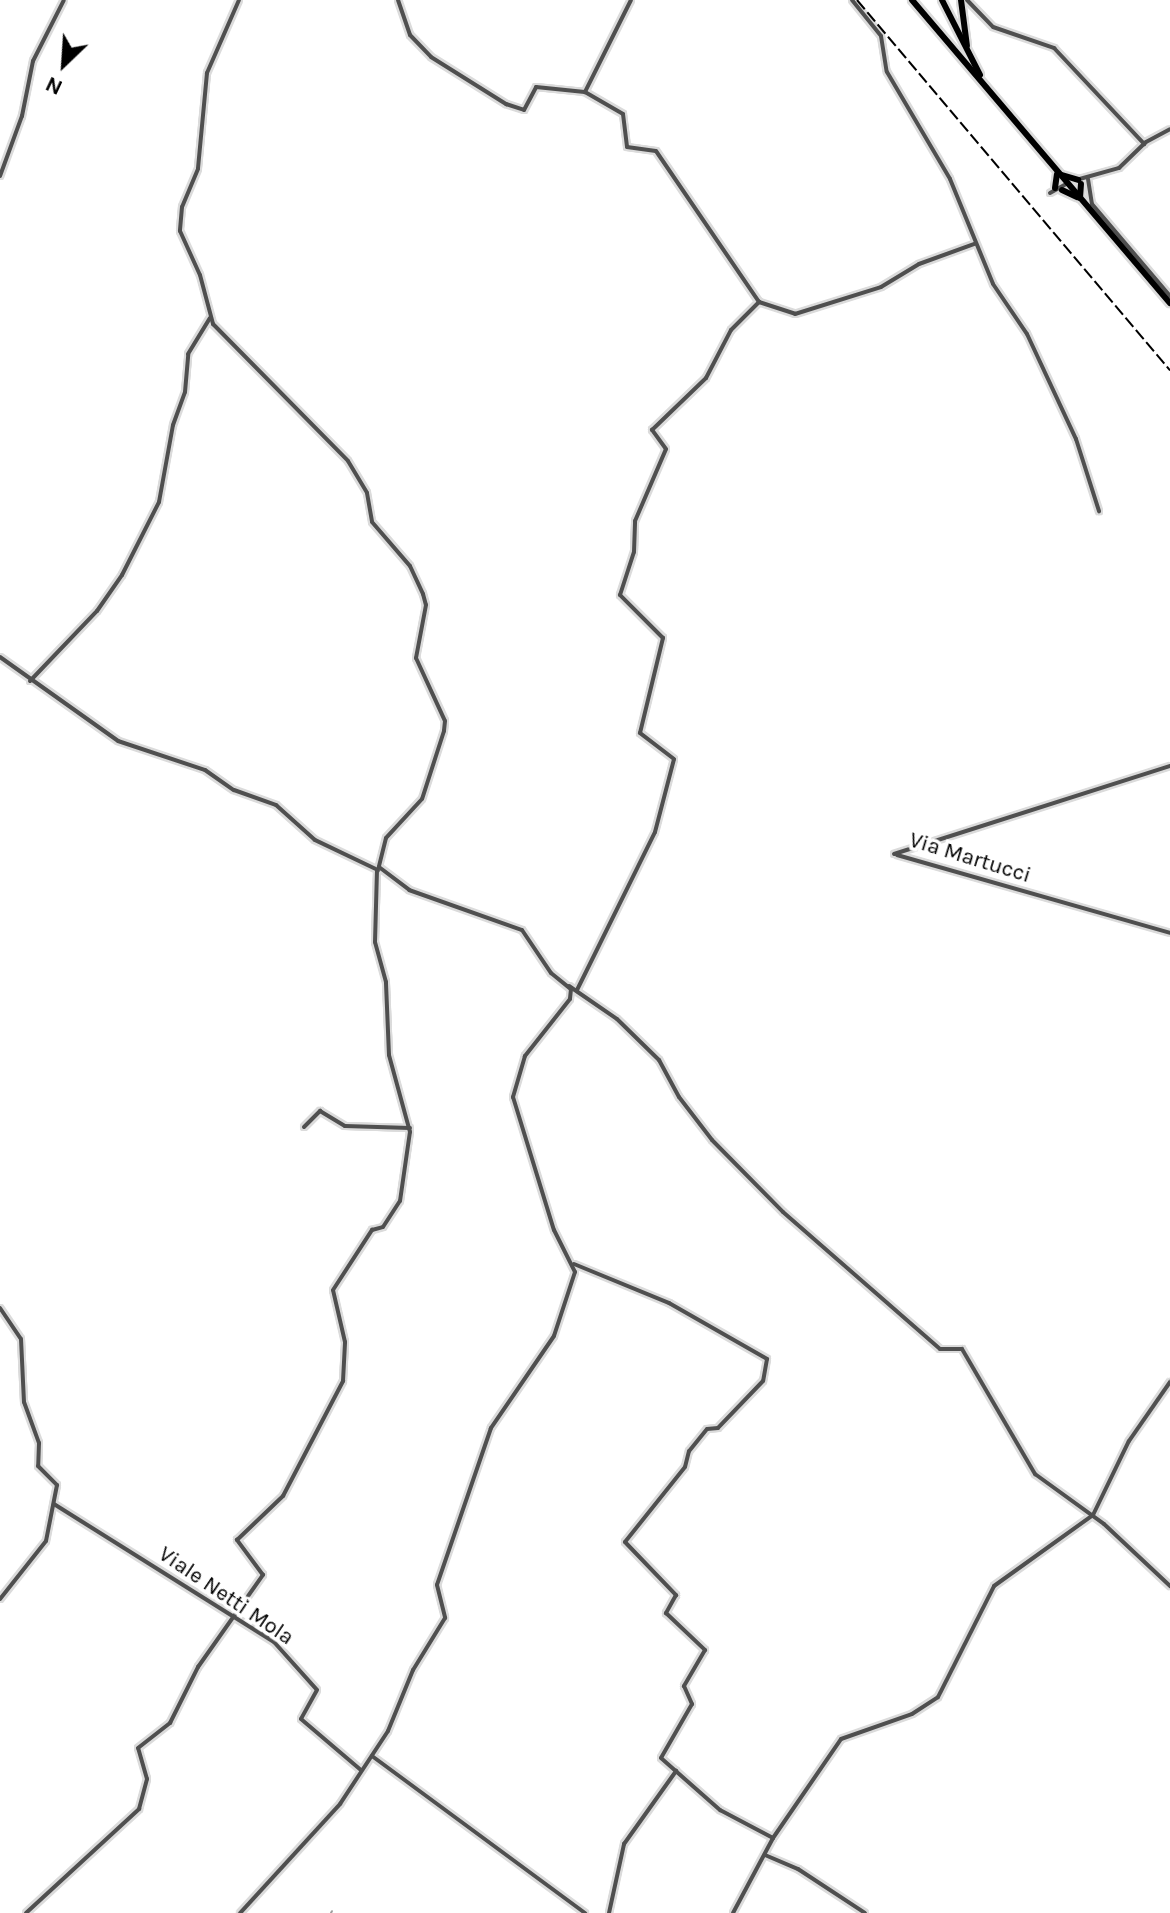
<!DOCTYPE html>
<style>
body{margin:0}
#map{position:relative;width:1170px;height:1913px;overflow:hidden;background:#fff;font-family:Karla,sans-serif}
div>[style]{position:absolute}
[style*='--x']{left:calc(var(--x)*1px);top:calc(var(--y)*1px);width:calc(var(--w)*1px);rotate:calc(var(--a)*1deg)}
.stream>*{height:2px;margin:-1px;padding:0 1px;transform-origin:1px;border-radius:1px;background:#9d9d9d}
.roads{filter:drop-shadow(2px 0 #dbdbdb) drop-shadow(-2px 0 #dbdbdb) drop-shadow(0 2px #dbdbdb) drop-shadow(0 -2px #dbdbdb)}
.minor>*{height:4px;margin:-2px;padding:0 2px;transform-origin:2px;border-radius:2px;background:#4f4f4f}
.major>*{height:6px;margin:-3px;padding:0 3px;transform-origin:3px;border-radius:3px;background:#000}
.rail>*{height:2px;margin-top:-1px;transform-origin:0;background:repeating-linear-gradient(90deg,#000 0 12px,transparent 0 16px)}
span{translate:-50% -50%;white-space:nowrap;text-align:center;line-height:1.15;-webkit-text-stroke:7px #fff;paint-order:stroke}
.street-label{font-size:22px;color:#000}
.north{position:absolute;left:24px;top:24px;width:80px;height:80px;-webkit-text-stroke:6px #fff;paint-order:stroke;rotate:205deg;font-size:22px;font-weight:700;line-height:32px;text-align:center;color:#000}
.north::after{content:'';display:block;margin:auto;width:28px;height:36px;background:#000;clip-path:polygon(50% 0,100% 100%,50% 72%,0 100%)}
</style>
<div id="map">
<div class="stream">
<div style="--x:331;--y:1913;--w:2;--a:-63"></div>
</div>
<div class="roads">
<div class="minor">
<div style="--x:239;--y:0;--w:80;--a:113.7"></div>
<div style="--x:207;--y:73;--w:96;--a:95.4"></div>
<div style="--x:198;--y:169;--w:41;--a:112.8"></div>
<div style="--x:182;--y:207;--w:24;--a:95"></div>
<div style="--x:180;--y:231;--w:48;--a:65.6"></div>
<div style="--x:200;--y:275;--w:51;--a:75.1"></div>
<div style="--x:213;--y:324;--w:192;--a:45.4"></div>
<div style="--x:348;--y:461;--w:37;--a:59"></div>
<div style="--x:367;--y:493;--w:29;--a:80"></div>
<div style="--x:372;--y:522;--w:58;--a:49.2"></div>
<div style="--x:410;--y:566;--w:31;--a:65"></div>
<div style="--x:423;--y:594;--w:11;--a:75"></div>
<div style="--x:426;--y:605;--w:54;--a:100.7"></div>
<div style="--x:416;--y:658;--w:69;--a:65.3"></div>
<div style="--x:445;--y:721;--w:10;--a:96"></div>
<div style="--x:444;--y:731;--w:71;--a:107.9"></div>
<div style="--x:422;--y:799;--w:53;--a:132.7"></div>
<div style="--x:386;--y:838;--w:30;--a:104"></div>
<div style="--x:379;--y:867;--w:38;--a:37"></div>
<div style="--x:409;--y:890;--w:120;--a:19.5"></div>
<div style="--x:522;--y:930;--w:52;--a:56"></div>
<div style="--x:551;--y:973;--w:26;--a:39"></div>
<div style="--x:571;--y:989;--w:10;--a:96"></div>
<div style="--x:570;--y:999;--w:73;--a:128.3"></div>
<div style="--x:525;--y:1056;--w:43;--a:106.3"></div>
<div style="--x:513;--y:1097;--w:139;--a:72.9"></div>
<div style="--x:554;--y:1230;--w:47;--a:63.4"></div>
<div style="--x:575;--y:1272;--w:67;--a:108.2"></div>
<div style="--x:554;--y:1336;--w:112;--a:124.4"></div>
<div style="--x:491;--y:1428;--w:166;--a:109"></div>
<div style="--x:437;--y:1585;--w:34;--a:76"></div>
<div style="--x:445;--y:1618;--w:61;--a:121.6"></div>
<div style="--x:413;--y:1670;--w:66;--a:112.3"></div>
<div style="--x:388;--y:1731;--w:87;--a:123.3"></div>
<div style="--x:340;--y:1804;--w:148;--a:132.5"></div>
<div style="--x:398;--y:0;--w:37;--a:71"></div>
<div style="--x:410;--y:35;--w:30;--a:46"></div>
<div style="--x:431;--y:57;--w:89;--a:32.1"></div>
<div style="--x:506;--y:104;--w:19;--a:18"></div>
<div style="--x:524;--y:110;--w:26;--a:-62"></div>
<div style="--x:536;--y:87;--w:49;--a:5.8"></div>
<div style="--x:631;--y:0;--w:103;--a:116.6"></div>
<div style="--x:585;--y:92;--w:44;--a:30.1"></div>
<div style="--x:623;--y:114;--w:33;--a:83"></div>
<div style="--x:627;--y:147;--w:29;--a:8"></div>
<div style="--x:656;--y:151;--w:183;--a:55.7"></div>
<div style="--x:759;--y:302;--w:38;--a:18"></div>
<div style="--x:795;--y:314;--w:90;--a:-17.4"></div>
<div style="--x:881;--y:287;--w:44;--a:-31.2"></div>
<div style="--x:919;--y:264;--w:59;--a:-20"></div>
<div style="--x:852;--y:0;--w:46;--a:51.1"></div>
<div style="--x:881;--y:36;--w:36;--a:81"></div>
<div style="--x:887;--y:72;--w:124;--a:59.5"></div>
<div style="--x:950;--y:179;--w:113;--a:67.7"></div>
<div style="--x:993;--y:284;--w:60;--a:55.8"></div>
<div style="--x:1027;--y:334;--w:116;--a:65"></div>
<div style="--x:1076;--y:439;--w:76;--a:72.3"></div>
<div style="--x:967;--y:0;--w:37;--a:46"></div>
<div style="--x:993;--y:27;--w:65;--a:19"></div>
<div style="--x:1054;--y:48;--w:132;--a:46.8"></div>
<div style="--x:0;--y:176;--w:64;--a:-69.9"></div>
<div style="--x:22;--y:116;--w:56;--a:-78.7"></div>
<div style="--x:33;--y:61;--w:68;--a:-63.1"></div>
<div style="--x:1088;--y:179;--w:25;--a:81"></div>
<div style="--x:1092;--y:204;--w:121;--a:49.7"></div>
<div style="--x:1076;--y:180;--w:45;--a:-15.6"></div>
<div style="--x:1119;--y:168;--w:37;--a:-44"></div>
<div style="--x:1146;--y:142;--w:27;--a:-28"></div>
<div style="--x:1050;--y:193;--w:21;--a:-29"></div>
<div style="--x:0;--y:657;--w:145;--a:35.4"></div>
<div style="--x:118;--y:741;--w:92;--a:18.4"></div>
<div style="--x:205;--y:770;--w:35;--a:35"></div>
<div style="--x:234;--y:790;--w:45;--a:19.7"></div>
<div style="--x:276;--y:805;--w:52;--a:41.9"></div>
<div style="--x:315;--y:840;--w:70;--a:25.5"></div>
<div style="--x:30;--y:681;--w:97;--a:-46.3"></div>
<div style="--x:97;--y:611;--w:44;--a:-55.2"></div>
<div style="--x:122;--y:575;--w:82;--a:-63.1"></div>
<div style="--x:159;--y:502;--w:78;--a:-79.7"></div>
<div style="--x:173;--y:425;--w:35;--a:-70"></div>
<div style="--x:185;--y:392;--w:38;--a:-85"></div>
<div style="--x:188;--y:354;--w:42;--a:-58.6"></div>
<div style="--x:894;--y:854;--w:290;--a:-17.7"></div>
<div style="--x:897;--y:855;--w:284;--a:15.9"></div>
<div style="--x:569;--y:986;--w:58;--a:34.5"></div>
<div style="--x:617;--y:1019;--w:59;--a:44.3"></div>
<div style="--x:659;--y:1060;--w:42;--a:61.6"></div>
<div style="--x:679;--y:1097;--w:54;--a:52.5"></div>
<div style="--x:712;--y:1140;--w:101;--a:45.4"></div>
<div style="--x:783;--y:1212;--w:208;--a:41.1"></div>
<div style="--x:940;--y:1349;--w:22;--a:0"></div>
<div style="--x:962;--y:1349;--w:145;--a:59.7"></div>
<div style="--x:1035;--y:1474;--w:85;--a:35.9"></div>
<div style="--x:1104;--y:1524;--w:91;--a:43.2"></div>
<div style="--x:577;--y:990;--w:176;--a:-63.7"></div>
<div style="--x:655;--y:832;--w:75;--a:-75.4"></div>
<div style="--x:674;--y:759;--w:43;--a:-142.6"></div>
<div style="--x:640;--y:733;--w:98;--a:-76.4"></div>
<div style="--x:663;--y:638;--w:61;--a:-135"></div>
<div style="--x:620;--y:595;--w:45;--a:-72"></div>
<div style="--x:634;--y:552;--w:31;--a:-88"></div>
<div style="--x:635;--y:521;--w:78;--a:-66.7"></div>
<div style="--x:666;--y:449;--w:24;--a:-126"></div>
<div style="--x:652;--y:430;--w:75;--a:-43.9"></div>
<div style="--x:706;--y:378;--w:54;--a:-62.5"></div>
<div style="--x:731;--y:330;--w:40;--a:-45"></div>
<div style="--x:304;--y:1127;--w:23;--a:-45"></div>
<div style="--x:320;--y:1111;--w:29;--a:31"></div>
<div style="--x:345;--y:1126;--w:65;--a:1.8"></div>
<div style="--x:574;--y:1264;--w:103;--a:22.3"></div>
<div style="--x:669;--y:1303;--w:113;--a:29.7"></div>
<div style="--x:767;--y:1359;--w:22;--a:100"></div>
<div style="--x:763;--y:1381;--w:65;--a:133.8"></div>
<div style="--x:718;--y:1428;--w:11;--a:175"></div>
<div style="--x:707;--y:1429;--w:28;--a:129"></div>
<div style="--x:689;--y:1451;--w:16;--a:104"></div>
<div style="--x:685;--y:1467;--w:96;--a:128.7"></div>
<div style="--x:625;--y:1542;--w:74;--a:46.1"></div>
<div style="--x:676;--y:1595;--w:21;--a:119"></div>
<div style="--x:666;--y:1613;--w:54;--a:43.5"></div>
<div style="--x:705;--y:1650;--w:42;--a:120.3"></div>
<div style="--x:684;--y:1686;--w:20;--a:66"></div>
<div style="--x:692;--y:1704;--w:62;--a:119.9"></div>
<div style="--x:661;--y:1758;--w:79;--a:41.4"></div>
<div style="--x:720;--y:1810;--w:60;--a:27.8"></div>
<div style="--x:0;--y:1308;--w:37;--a:56"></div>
<div style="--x:21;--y:1339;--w:63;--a:87.3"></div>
<div style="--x:24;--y:1402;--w:44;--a:69.9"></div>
<div style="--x:39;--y:1443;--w:23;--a:92"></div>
<div style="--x:38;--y:1466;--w:27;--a:45"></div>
<div style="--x:57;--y:1485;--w:57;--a:101.1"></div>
<div style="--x:46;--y:1541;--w:74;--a:128.4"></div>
<div style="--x:54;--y:1504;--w:260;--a:32.1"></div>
<div style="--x:274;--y:1642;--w:64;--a:48.1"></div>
<div style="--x:317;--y:1690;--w:33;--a:119"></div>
<div style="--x:301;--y:1719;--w:79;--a:40.4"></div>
<div style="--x:372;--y:1756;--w:265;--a:36.4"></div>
<div style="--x:765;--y:1855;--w:36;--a:23"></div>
<div style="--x:798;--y:1869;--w:80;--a:33.3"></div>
<div style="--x:26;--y:1913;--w:154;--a:-42.6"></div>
<div style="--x:139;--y:1809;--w:31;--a:-75"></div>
<div style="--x:147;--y:1779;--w:32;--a:-106"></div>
<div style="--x:138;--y:1748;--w:41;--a:-38"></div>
<div style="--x:170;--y:1723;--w:63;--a:-63.4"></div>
<div style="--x:198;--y:1667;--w:113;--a:-54.8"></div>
<div style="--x:263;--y:1575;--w:44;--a:-126.6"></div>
<div style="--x:237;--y:1540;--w:64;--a:-43.7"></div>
<div style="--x:283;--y:1496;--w:130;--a:-62.4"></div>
<div style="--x:343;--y:1381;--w:39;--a:-87"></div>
<div style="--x:345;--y:1342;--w:53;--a:-103"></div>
<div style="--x:333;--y:1290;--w:72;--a:-57"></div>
<div style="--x:372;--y:1230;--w:11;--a:-15"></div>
<div style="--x:383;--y:1227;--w:31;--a:-57"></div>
<div style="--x:400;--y:1201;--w:70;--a:-81.8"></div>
<div style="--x:410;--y:1132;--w:80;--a:-105.3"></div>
<div style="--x:389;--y:1055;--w:73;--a:-92.4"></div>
<div style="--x:386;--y:982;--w:41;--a:-105.4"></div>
<div style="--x:375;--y:942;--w:72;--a:-88.4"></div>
<div style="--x:609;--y:1913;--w:71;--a:-77.7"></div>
<div style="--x:624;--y:1844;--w:90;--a:-54.5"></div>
<div style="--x:733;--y:1913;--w:85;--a:-61.9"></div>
<div style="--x:773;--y:1838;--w:120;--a:-55.5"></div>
<div style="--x:841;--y:1739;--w:75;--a:-19.4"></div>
<div style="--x:912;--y:1714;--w:31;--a:-33"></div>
<div style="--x:938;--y:1697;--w:124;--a:-63.2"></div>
<div style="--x:994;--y:1586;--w:122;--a:-35.6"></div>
<div style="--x:1093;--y:1515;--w:82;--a:-64.1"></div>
<div style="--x:1129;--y:1441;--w:72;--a:-55.2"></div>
</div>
<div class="major">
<div style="--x:912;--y:0;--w:398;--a:49.6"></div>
<div style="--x:942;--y:0;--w:84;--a:63.1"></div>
<div style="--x:961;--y:0;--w:46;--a:82.6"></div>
<div style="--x:1062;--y:175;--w:17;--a:17"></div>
<div style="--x:1055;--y:188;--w:14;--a:-82"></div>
<div style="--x:1062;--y:190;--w:17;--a:25"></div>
<div style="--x:1080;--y:198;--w:14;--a:-86"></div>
</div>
</div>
<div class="rail">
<div style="--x:857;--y:0;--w:485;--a:49.8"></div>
</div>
<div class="street-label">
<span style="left:970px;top:858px;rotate:17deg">Via Martucci</span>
<span style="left:226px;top:1596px;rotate:34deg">Viale Netti Mola</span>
</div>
<div class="north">N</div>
</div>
